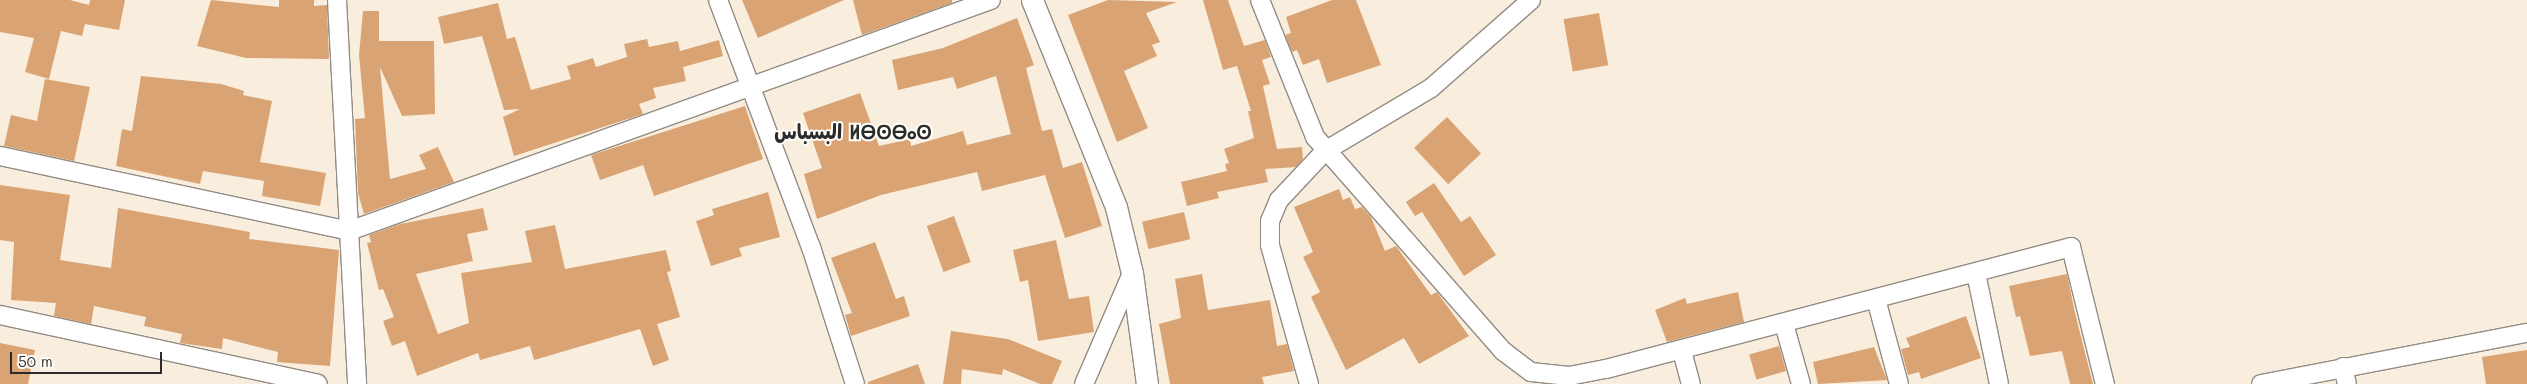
<!DOCTYPE html>
<meta charset="utf-8">
<style>
body{margin:0}
#map{position:relative;width:2527px;height:384px;overflow:hidden;background:#f9eede;font-family:Mali,"Playpen Sans Arabic","Noto Sans Tifinagh",sans-serif}
div>[style]{position:absolute}
[style*='--x']{left:calc(var(--x)*1px);top:calc(var(--y)*1px);width:calc(var(--w)*1px);rotate:calc(var(--a)*1deg)}
.building>*{inset:0;background:#d9a373;transform-origin:0 0}
.roads{filter:drop-shadow(1px 0 #928c84) drop-shadow(-1px 0 #928c84) drop-shadow(0 1px #928c84) drop-shadow(0 -1px #928c84)}
.minor>*{height:18px;margin:-9px;padding:0 9px;transform-origin:9px;border-radius:9px;background:#fff}
.tertiary>*{height:21px;margin:-10.5px;padding:0 10.5px;transform-origin:10.5px;border-radius:10.5px;background:#fff}
span{translate:-50% -50%;white-space:nowrap;text-align:center;line-height:1.15;-webkit-text-stroke:4px #fdfcf7;paint-order:stroke}
.district-label{font-size:20px;color:#2b2b2b;font-weight:700}
.scale{position:absolute;left:10px;top:352px;width:152px;height:22px;box-sizing:border-box;border:2px solid #2b2b2b;border-top:0;padding-left:6px;font-size:15px;line-height:18px;white-space:nowrap;color:#2b2b2b;-webkit-text-stroke:4px #fdfcf7;paint-order:stroke}
</style>
<div id="map">
<div class="building">
<div style="clip-path:polygon(0 0,70px 0,89px 5px,90px 0,125px 0,119px 30px,85px 24px,82px 36px,61px 31px,49px 79px,25px 72px,34px 38px,0 32px)"></div>
<div style="clip-path:polygon(211px 0,279px 7px,279px 0,314px 0,314px 6px,327px 5px,329px 59px,246px 58px,197px 46px)"></div>
<div style="clip-path:polygon(742px 0,844px 0,758px 38px)"></div>
<div style="clip-path:polygon(853px 0,952px 0,952px 3px,862px 35px)"></div>
<div style="clip-path:polygon(1108px 0,1177px 2px,1146px 13px,1160px 42px,1152px 45px,1157px 56px,1124px 71px,1148px 128px,1117px 142px,1068px 15px)"></div>
<div style="clip-path:polygon(1203px 0,1228px 0,1244px 46px,1265px 40px,1271px 57px,1262px 60px,1270px 84px,1263px 86px,1277px 149px,1302px 147px,1303px 159px,1296px 167px,1265px 169px,1268px 182px,1217px 192px,1219px 198px,1187px 206px,1181px 182px,1227px 171px,1225px 164px,1229px 163px,1224px 149px,1254px 138px,1248px 111px,1251px 111px,1237px 66px,1223px 70px)"></div>
<div style="clip-path:polygon(1332px 0,1356px 0,1381px 65px,1327px 83px,1319px 59px,1303px 65px,1297px 50px,1292px 52px,1285px 35px,1291px 33px,1286px 17px)"></div>
<div style="clip-path:polygon(498px 3px,507px 39px,515px 37px,531px 90px,571px 79px,567px 66px,593px 58px,596px 67px,627px 57px,624px 44px,647px 39px,649px 47px,678px 41px,680px 51px,719px 40px,723px 56px,683px 67px,686px 81px,653px 88px,656px 98px,639px 104px,643px 114px,514px 156px,503px 117px,520px 109px,504px 110px,482px 36px,444px 44px,438px 17px)"></div>
<div style="clip-path:polygon(363px 11px,379px 11px,379px 41px,434px 41px,435px 114px,402px 116px,380px 67px,390px 179px,426px 169px,419px 155px,438px 147px,454px 182px,364px 214px,358px 193px,355px 119px,365px 118px,359px 55px)"></div>
<div style="left:1599px;top:13px;width:53px;height:36px;rotate:80deg"></div>
<div style="clip-path:polygon(1017px 18px,1034px 65px,1026px 68px,1042px 131px,1052px 129px,1063px 168px,1082px 162px,1102px 226px,1065px 238px,1045px 175px,982px 191px,977px 172px,881px 195px,817px 219px,804px 174px,822px 168px,803px 113px,860px 93px,879px 146px,910px 139px,911px 146px,963px 131px,967px 145px,1011px 134px,996px 76px,957px 89px,953px 77px,898px 90px,892px 60px,943px 48px)"></div>
<div style="clip-path:polygon(141px 76px,221px 84px,244px 91px,243px 95px,272px 101px,260px 162px,326px 173px,320px 206px,262px 196px,264px 181px,203px 171px,200px 184px,116px 166px,122px 129px,132px 131px)"></div>
<div style="clip-path:polygon(45px 79px,90px 87px,74px 161px,4px 146px,11px 115px,37px 121px)"></div>
<div style="clip-path:polygon(745px 106px,763px 159px,654px 196px,643px 165px,600px 180px,591px 155px)"></div>
<div style="left:1447px;top:117px;width:50px;height:45px;rotate:47deg"></div>
<div style="clip-path:polygon(1434px 183px,1461px 222px,1470px 216px,1496px 255px,1464px 276px,1422px 212px,1415px 216px,1406px 202px)"></div>
<div style="clip-path:polygon(0 185px,70px 195px,60px 260px,111px 268px,118px 208px,250px 232px,249px 239px,339px 250px,330px 366px,277px 362px,278px 352px,223px 338px,222px 349px,180px 343px,182px 334px,144px 326px,146px 317px,94px 306px,91px 324px,54px 316px,56px 303px,11px 300px,14px 242px,0 240px)"></div>
<div style="clip-path:polygon(1339px 189px,1343px 200px,1350px 197px,1355px 209px,1362px 207px,1371px 217px,1385px 251px,1396px 246px,1431px 295px,1437px 292px,1469px 336px,1419px 364px,1404px 338px,1346px 370px,1311px 297px,1320px 292px,1303px 257px,1313px 252px,1294px 207px)"></div>
<div style="clip-path:polygon(768px 192px,780px 237px,739px 248px,742px 256px,711px 266px,696px 221px,714px 215px,712px 209px)"></div>
<div style="clip-path:polygon(483px 208px,488px 230px,467px 234px,473px 261px,416px 274px,438px 334px,469px 323px,461px 273px,532px 262px,525px 231px,555px 225px,565px 269px,666px 250px,671px 271px,667px 272px,680px 317px,657px 324px,669px 360px,653px 366px,640px 329px,534px 360px,530px 346px,480px 360px,478px 353px,417px 376px,405px 341px,392px 346px,383px 321px,394px 317px,383px 289px,379px 290px,367px 243px,371px 242px,369px 235px,400px 224px)"></div>
<div style="left:1184px;top:212px;width:28px;height:43px;rotate:77deg"></div>
<div style="left:954px;top:216px;width:49px;height:29px;rotate:70deg"></div>
<div style="clip-path:polygon(1056px 240px,1069px 299px,1089px 296px,1094px 332px,1038px 341px,1028px 280px,1020px 282px,1013px 250px)"></div>
<div style="clip-path:polygon(875px 242px,896px 299px,904px 296px,910px 316px,851px 336px,845px 315px,852px 313px,831px 258px)"></div>
<div style="clip-path:polygon(1202px 274px,1208px 310px,1270px 300px,1277px 346px,1287px 344px,1294px 371px,1262px 377px,1264px 384px,1170px 384px,1159px 324px,1181px 318px,1175px 279px)"></div>
<div style="clip-path:polygon(2067px 274px,2075px 313px,2093px 384px,2070px 384px,2062px 351px,2030px 356px,2020px 316px,2016px 317px,2009px 286px)"></div>
<div style="clip-path:polygon(1738px 292px,1744px 322px,1667px 342px,1655px 310px,1685px 298px,1687px 304px)"></div>
<div style="clip-path:polygon(1966px 316px,1981px 358px,1921px 379px,1919px 372px,1908px 375px,1901px 349px,1910px 347px,1906px 338px)"></div>
<div style="clip-path:polygon(951px 331px,1008px 339px,1062px 361px,1052px 384px,1040px 384px,1003px 369px,1002px 375px,962px 369px,961px 384px,943px 384px)"></div>
<div style="clip-path:polygon(0 343px,35px 350px,28px 384px,0 384px)"></div>
<div style="left:1779px;top:346px;width:26px;height:31px;rotate:74deg"></div>
<div style="clip-path:polygon(1874px 347px,1887px 380px,1818px 384px,1813px 362px)"></div>
<div style="clip-path:polygon(2527px 350px,2527px 384px,2486px 384px,2482px 357px)"></div>
<div style="clip-path:polygon(918px 364px,925px 384px,868px 384px,868px 382px)"></div>
</div>
<div class="roads">
<div class="minor">
<div style="--x:337;--y:0;--w:385;--a:87"></div>
<div style="--x:718;--y:0;--w:264;--a:69.4"></div>
<div style="--x:811;--y:247;--w:144;--a:72.2"></div>
<div style="--x:1260;--y:0;--w:148;--a:68.1"></div>
<div style="--x:1315;--y:137;--w:285;--a:48.7"></div>
<div style="--x:1503;--y:351;--w:35;--a:37"></div>
<div style="--x:1531;--y:372;--w:38;--a:6"></div>
<div style="--x:1569;--y:376;--w:38;--a:-11"></div>
<div style="--x:1606;--y:369;--w:481;--a:-14.7"></div>
<div style="--x:2071;--y:247;--w:141;--a:76.1"></div>
<div style="--x:0;--y:156;--w:357;--a:12.1"></div>
<div style="--x:349;--y:231;--w:682;--a:-19.79"></div>
<div style="--x:1976;--y:273;--w:113;--a:78.3"></div>
<div style="--x:1876;--y:299;--w:88;--a:74.9"></div>
<div style="--x:0;--y:315;--w:325;--a:12.2"></div>
<div style="--x:1784;--y:324;--w:62;--a:74.2"></div>
<div style="--x:1682;--y:351;--w:34;--a:75"></div>
<div style="--x:2343;--y:367;--w:17;--a:77"></div>
<div style="--x:1084;--y:384;--w:121;--a:-66.6"></div>
<div style="--x:1309;--y:384;--w:144;--a:-105.7"></div>
<div style="--x:1270;--y:245;--w:24;--a:-90"></div>
<div style="--x:1270;--y:221;--w:23;--a:-67"></div>
<div style="--x:1279;--y:200;--w:67;--a:-46.8"></div>
<div style="--x:1325;--y:151;--w:123;--a:-30.7"></div>
<div style="--x:1431;--y:88;--w:133;--a:-41.3"></div>
<div style="--x:2261;--y:384;--w:271;--a:-10.9"></div>
</div>
<div class="tertiary">
<div style="--x:1032;--y:0;--w:223;--a:67.9"></div>
<div style="--x:1116;--y:207;--w:68;--a:76.4"></div>
<div style="--x:1132;--y:273;--w:112;--a:82.3"></div>
</div>
</div>
<div class="district-label">
<span style="left:853px;top:131px">البسباس ⵍⴱⵙⴱⴰⵙ</span>
</div>
<div class="scale">50 m</div>
</div>
